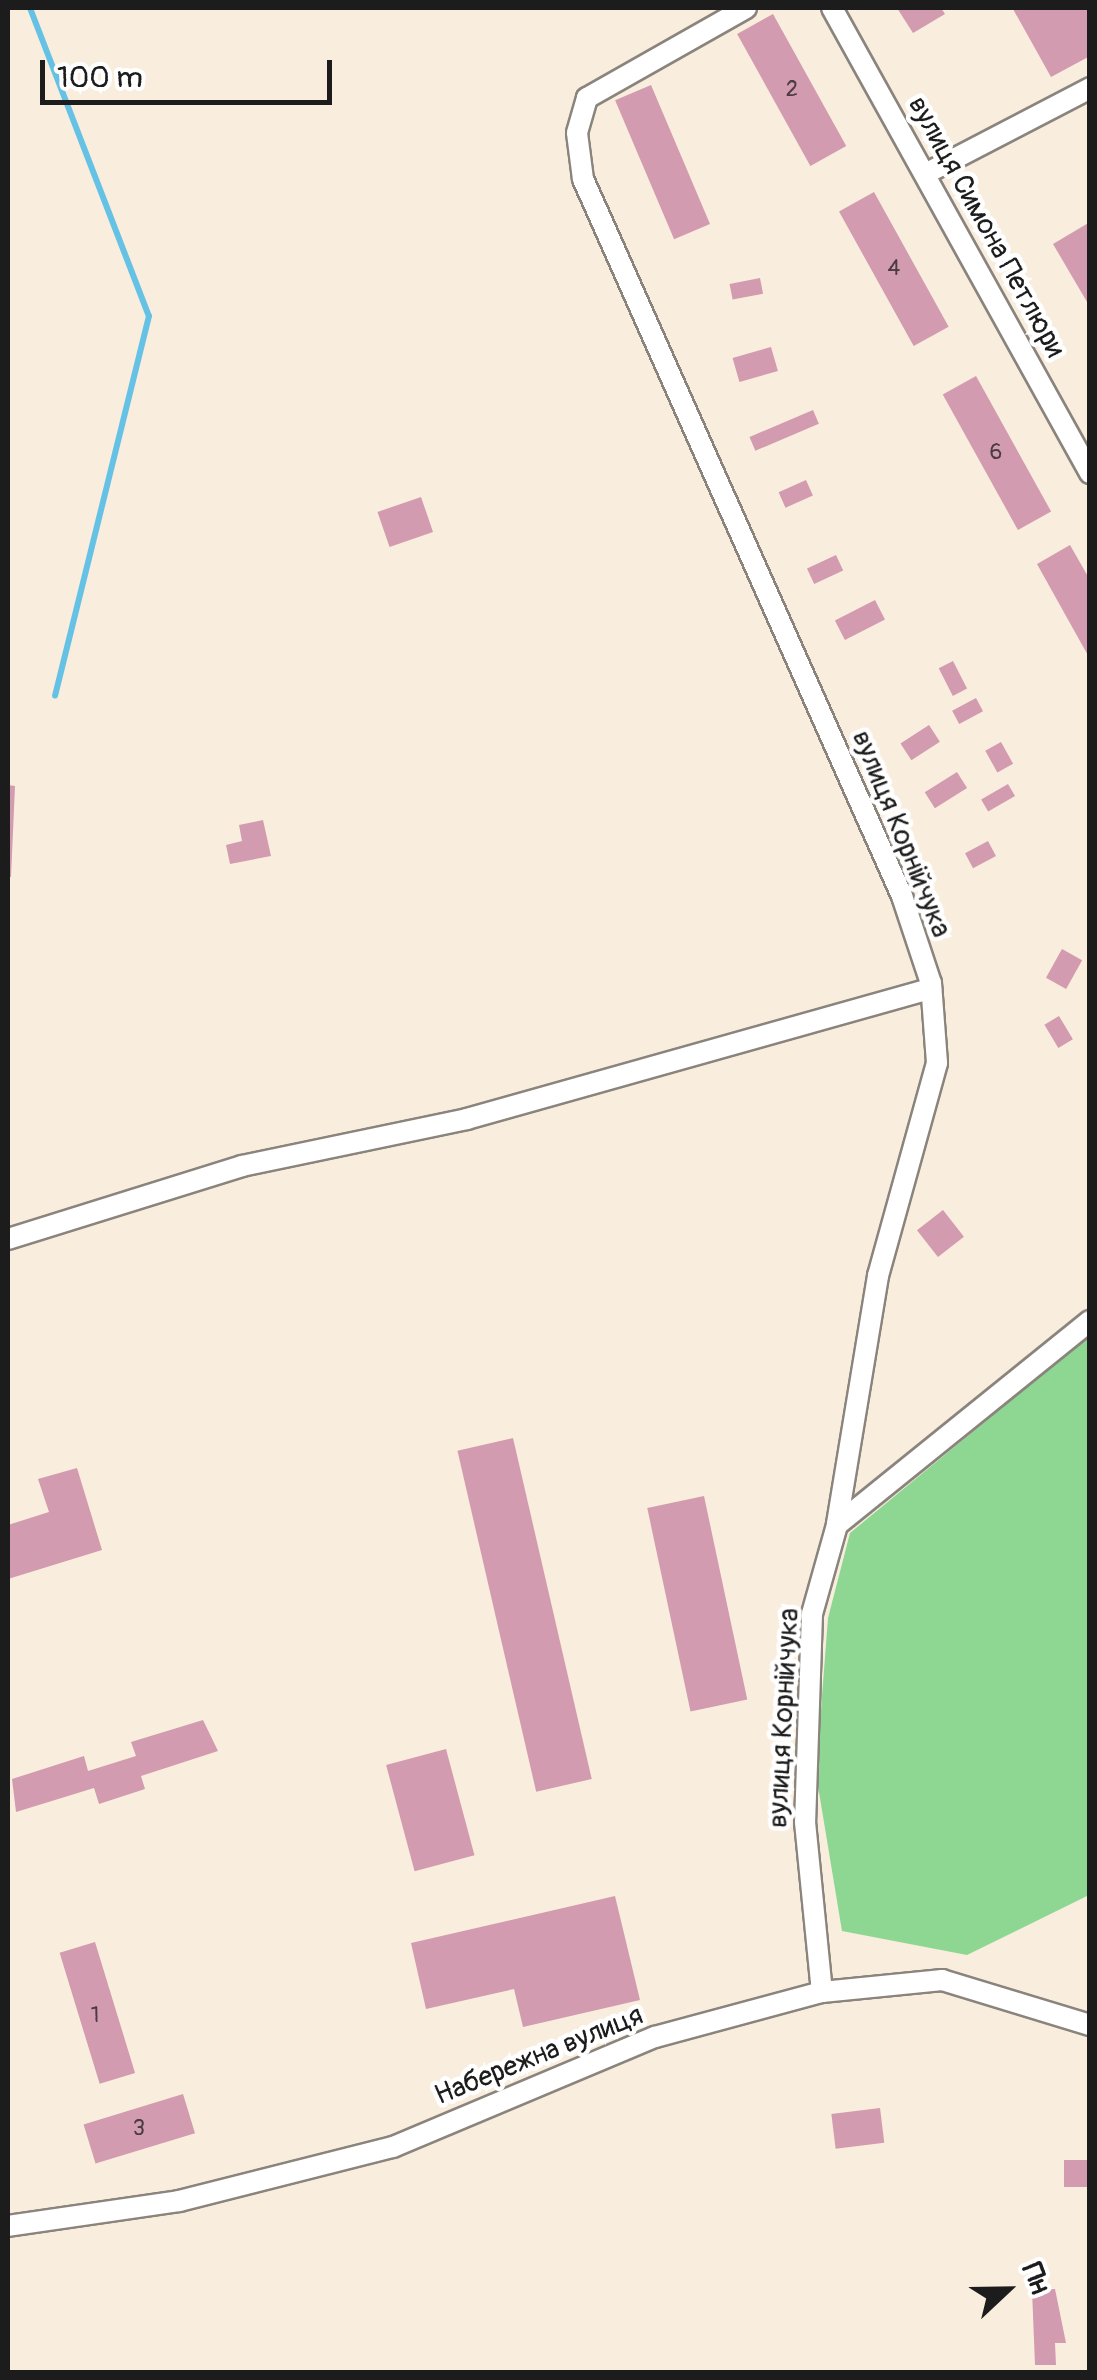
<!DOCTYPE html>
<meta charset="utf-8">
<style>
body{margin:0}
#map{position:relative;width:1097px;height:2380px;overflow:hidden;background:#f9edde;font-family:Pangolin,sans-serif}
div>[style]{position:absolute}
[style*='--x']{left:calc(var(--x)*1px);top:calc(var(--y)*1px);width:calc(var(--w)*1px);rotate:calc(var(--a)*1deg)}
.green>*{inset:0;background:#8dd792}
.stream>*{height:6px;margin:-3px;padding:0 3px;transform-origin:3px;border-radius:3px;background:#66c2e4}
.building>*{inset:0;background:#d29baf;transform-origin:0 0}
.roads{filter:drop-shadow(2px 0 #8a847d) drop-shadow(-2px 0 #8a847d) drop-shadow(0 2px #8a847d) drop-shadow(0 -2px #8a847d)}
.street>*{height:20px;margin:-10px;padding:0 10px;transform-origin:10px;border-radius:10px;background:#fff}
span{translate:-50% -50%;white-space:nowrap;text-align:center;line-height:1.15;-webkit-text-stroke:9px #fff;paint-order:stroke}
.number-label{font-size:22px;color:#4a3c41}
.number-label span{-webkit-text-stroke-width:0}
.street-label{font-size:28px;color:#1c1c1c}
.frame{position:absolute;inset:0;border:10px solid #1c1c1c;pointer-events:none}
.north{position:absolute;left:957px;top:2240px;width:100px;height:100px;-webkit-text-stroke:8px #fff;paint-order:stroke;rotate:68deg;font-size:28px;font-weight:700;line-height:40px;text-align:center;color:#1c1c1c}
.north::after{content:'';display:block;margin:auto;width:35px;height:45px;background:#1c1c1c;clip-path:polygon(50% 0,100% 100%,50% 72%,0 100%)}
.scale{position:absolute;left:40px;top:60px;width:292px;height:45px;box-sizing:border-box;border:5px solid #1c1c1c;border-top:0;padding-left:12px;font-size:30px;line-height:35px;white-space:nowrap;color:#1c1c1c;-webkit-text-stroke:8px #fff;paint-order:stroke}
</style>
<div id="map">
<div class="green">
<div style="clip-path:polygon(1089px 1336px,1089px 1895px,967px 1955px,842px 1931px,816px 1774px,828px 1618px,850px 1533px)"></div>
</div>
<div class="stream">
<div style="--x:30;--y:8;--w:330;--a:68.9"></div>
<div style="--x:149;--y:316;--w:391;--a:103.9"></div>
</div>
<div class="building">
<div style="clip-path:polygon(897px 8px,941px 8px,945px 14px,913px 33px)"></div>
<div style="clip-path:polygon(1090px 8px,1090px 56px,1051px 77px,1013px 9px)"></div>
<div style="left:773px;top:14px;width:151px;height:41px;rotate:61deg"></div>
<div style="left:651px;top:85px;width:151px;height:39px;rotate:67deg"></div>
<div style="left:874px;top:192px;width:154px;height:40px;rotate:61deg"></div>
<div style="clip-path:polygon(1090px 222px,1090px 307px,1053px 244px)"></div>
<div style="left:760px;top:278px;width:16px;height:31px;rotate:79deg"></div>
<div style="left:771px;top:347px;width:25px;height:40px;rotate:74deg"></div>
<div style="left:976px;top:376px;width:155px;height:38px;rotate:61deg"></div>
<div style="left:813px;top:410px;width:15px;height:69px;rotate:67deg"></div>
<div style="left:806px;top:480px;width:17px;height:30px;rotate:66deg"></div>
<div style="left:421px;top:497px;width:37px;height:46px;rotate:71deg"></div>
<div style="clip-path:polygon(1070px 545px,1090px 580px,1090px 659px,1037px 564px)"></div>
<div style="left:836px;top:555px;width:17px;height:32px;rotate:65deg"></div>
<div style="left:875px;top:600px;width:22px;height:45px;rotate:63deg"></div>
<div style="left:953px;top:661px;width:31px;height:16px;rotate:63deg"></div>
<div style="left:976px;top:698px;width:15px;height:27px;rotate:62deg"></div>
<div style="left:929px;top:725px;width:20px;height:34px;rotate:57deg"></div>
<div style="left:1001px;top:742px;width:25px;height:18px;rotate:61deg"></div>
<div style="left:957px;top:772px;width:19px;height:38px;rotate:58deg"></div>
<div style="left:1008px;top:784px;width:14px;height:31px;rotate:60deg"></div>
<div style="clip-path:polygon(8px 785px,15px 786px,11px 877px,8px 877px)"></div>
<div style="clip-path:polygon(263px 820px,271px 856px,230px 864px,226px 845px,242px 841px,239px 825px)"></div>
<div style="left:988px;top:841px;width:17px;height:26px;rotate:62deg"></div>
<div style="left:1062px;top:949px;width:23px;height:33px;rotate:29deg"></div>
<div style="left:1059px;top:1016px;width:27px;height:17px;rotate:59deg"></div>
<div style="left:943px;top:1210px;width:34px;height:33px;rotate:52deg"></div>
<div style="left:513px;top:1438px;width:350px;height:57px;rotate:77deg"></div>
<div style="clip-path:polygon(77px 1468px,102px 1550px,8px 1579px,8px 1525px,49px 1512px,38px 1479px)"></div>
<div style="left:704px;top:1496px;width:208px;height:58px;rotate:78deg"></div>
<div style="clip-path:polygon(203px 1720px,218px 1751px,141px 1776px,145px 1789px,99px 1804px,94px 1788px,16px 1812px,12px 1779px,84px 1756px,88px 1771px,136px 1756px,131px 1742px)"></div>
<div style="left:446px;top:1749px;width:110px;height:62px;rotate:75deg"></div>
<div style="clip-path:polygon(615px 1896px,640px 2000px,523px 2027px,514px 1989px,426px 2009px,411px 1943px)"></div>
<div style="left:95px;top:1942px;width:137px;height:37px;rotate:73deg"></div>
<div style="left:183px;top:2094px;width:41px;height:104px;rotate:73deg"></div>
<div style="left:880px;top:2108px;width:35px;height:49px;rotate:83deg"></div>
<div style="left:1090px;top:2160px;width:27px;height:26px;rotate:90deg"></div>
<div style="clip-path:polygon(1055px 2289px,1066px 2343px,1055px 2343px,1056px 2365px,1035px 2365px,1032px 2290px)"></div>
</div>
<div class="roads">
<div class="street">
<div style="--x:746;--y:8;--w:183;--a:150.5"></div>
<div style="--x:587;--y:98;--w:36;--a:106"></div>
<div style="--x:577;--y:133;--w:46;--a:82.6"></div>
<div style="--x:583;--y:179;--w:785;--a:66.02"></div>
<div style="--x:902;--y:896;--w:92;--a:71.6"></div>
<div style="--x:931;--y:983;--w:80;--a:85.7"></div>
<div style="--x:937;--y:1063;--w:221;--a:105.5"></div>
<div style="--x:878;--y:1276;--w:252;--a:99.4"></div>
<div style="--x:837;--y:1525;--w:92;--a:105.7"></div>
<div style="--x:812;--y:1614;--w:208;--a:91.9"></div>
<div style="--x:805;--y:1822;--w:171;--a:84.3"></div>
<div style="--x:832;--y:8;--w:532;--a:60.98"></div>
<div style="--x:927;--y:173;--w:184;--a:-27.5"></div>
<div style="--x:8;--y:1239;--w:245;--a:-17.3"></div>
<div style="--x:242;--y:1166;--w:230;--a:-11.8"></div>
<div style="--x:467;--y:1119;--w:482;--a:-15.7"></div>
<div style="--x:837;--y:1525;--w:325;--a:-38.9"></div>
<div style="--x:8;--y:2226;--w:173;--a:-8.3"></div>
<div style="--x:179;--y:2201;--w:221;--a:-14.2"></div>
<div style="--x:393;--y:2147;--w:284;--a:-22.8"></div>
<div style="--x:655;--y:2037;--w:173;--a:-15.1"></div>
<div style="--x:822;--y:1992;--w:121;--a:-5.7"></div>
<div style="--x:942;--y:1980;--w:155;--a:16.9"></div>
</div>
</div>
<div class="number-label">
<span style="left:792px;top:90px">2</span>
<span style="left:894px;top:269px">4</span>
<span style="left:996px;top:453px">6</span>
<span style="left:95px;top:2016px">1</span>
<span style="left:139px;top:2129px">3</span>
</div>
<div class="street-label">
<span style="left:986px;top:227px;rotate:61deg">вулиця Симона Петлюри</span>
<span style="left:901px;top:834px;rotate:68deg">вулиця Корнійчука</span>
<span style="left:784px;top:1718px;rotate:-87deg">вулиця Корнійчука</span>
<span style="left:539px;top:2056px;rotate:-22deg">Набережна вулиця</span>
</div>
<div class="frame"></div>
<div class="north">Пн</div>
<div class="scale">100 m</div>
</div>
